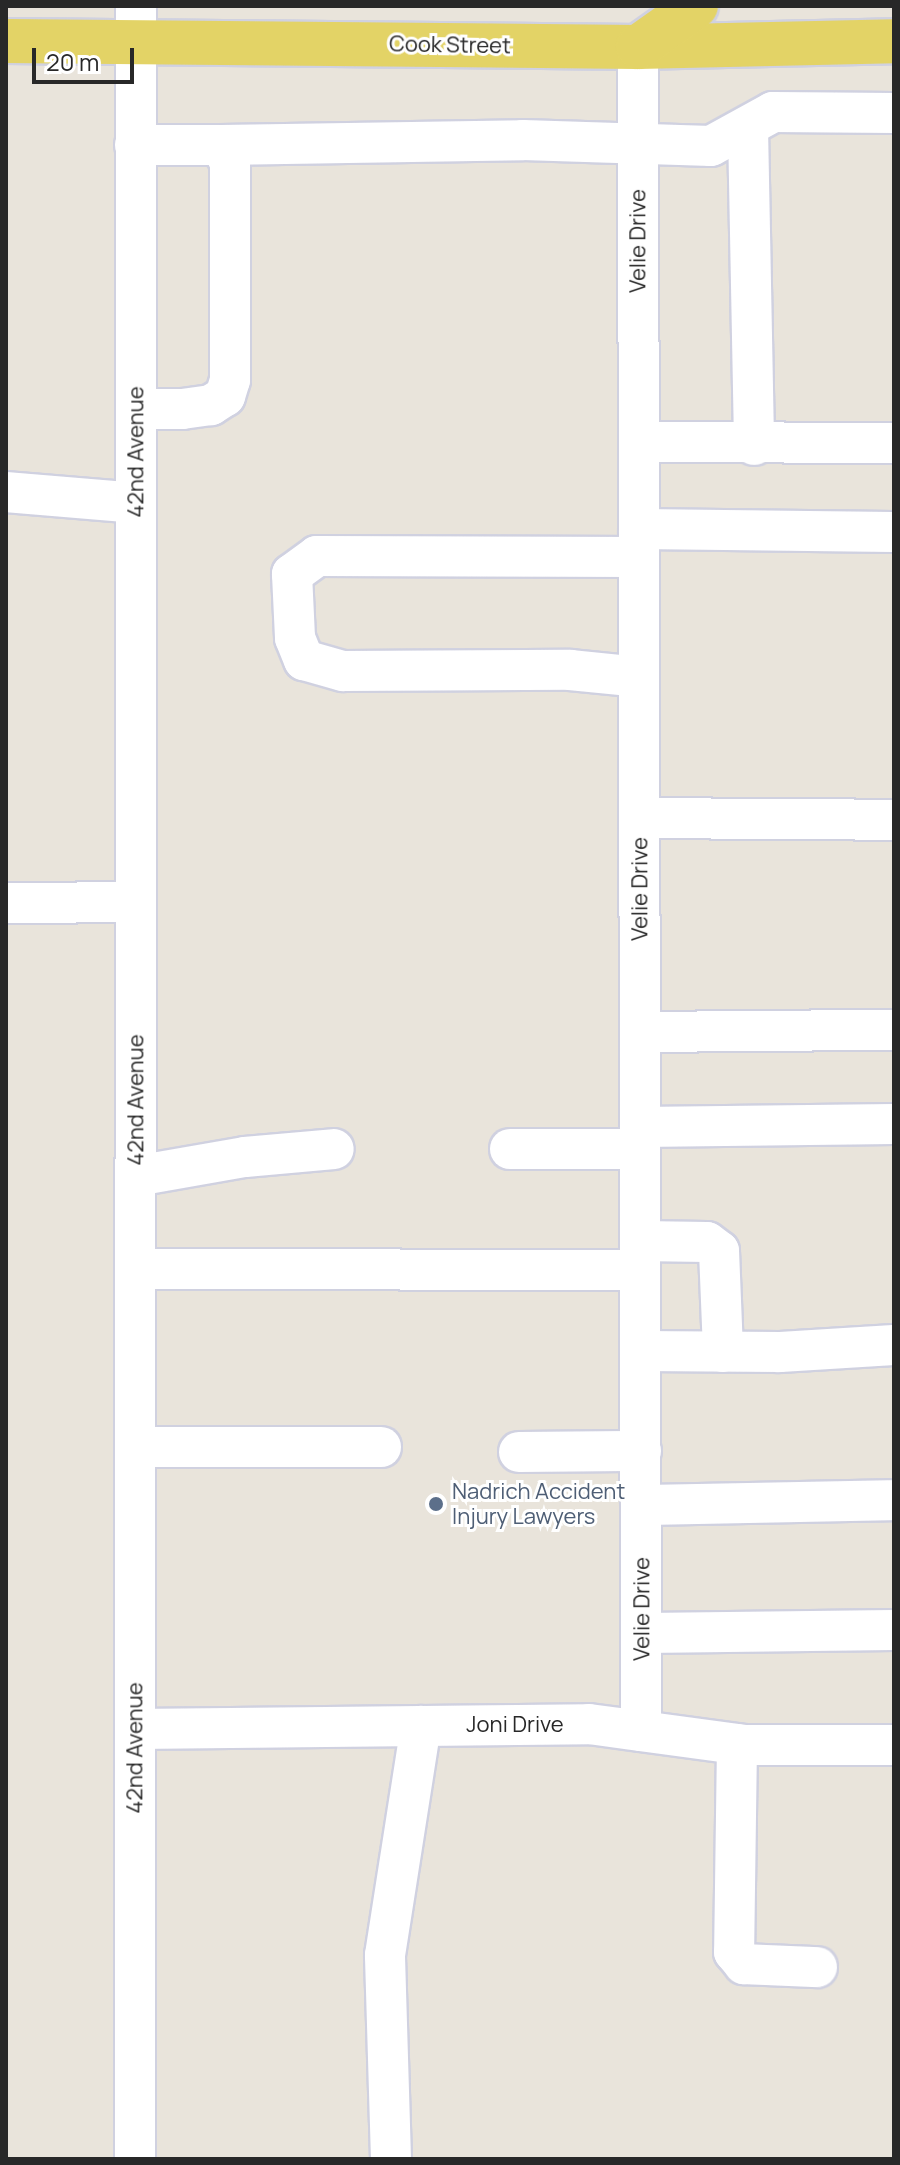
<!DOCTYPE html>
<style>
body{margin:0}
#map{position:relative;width:900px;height:2165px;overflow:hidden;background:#e9e4db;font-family:Manrope,sans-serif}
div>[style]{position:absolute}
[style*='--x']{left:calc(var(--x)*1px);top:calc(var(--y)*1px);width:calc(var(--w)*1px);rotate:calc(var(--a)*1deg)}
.roads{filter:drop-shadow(2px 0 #d0d1e0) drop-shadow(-2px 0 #d0d1e0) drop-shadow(0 2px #d0d1e0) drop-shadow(0 -2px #d0d1e0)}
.minor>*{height:40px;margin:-20px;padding:0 20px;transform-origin:20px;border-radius:20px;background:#fff}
.major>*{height:44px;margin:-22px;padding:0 22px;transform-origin:22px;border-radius:22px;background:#e3d366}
.dots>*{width:22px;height:22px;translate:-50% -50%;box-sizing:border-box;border:4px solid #fff;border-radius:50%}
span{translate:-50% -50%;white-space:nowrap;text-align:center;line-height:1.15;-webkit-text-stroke:6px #fff;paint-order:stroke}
.street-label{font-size:22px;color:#282828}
.service-label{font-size:22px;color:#4e5e75}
.left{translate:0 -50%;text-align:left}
.frame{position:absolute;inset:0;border:8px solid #282828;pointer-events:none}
.scale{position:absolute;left:32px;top:48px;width:102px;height:36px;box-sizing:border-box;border:4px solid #282828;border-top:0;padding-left:10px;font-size:24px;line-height:28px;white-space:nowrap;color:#282828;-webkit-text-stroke:6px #fff;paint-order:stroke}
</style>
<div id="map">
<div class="roads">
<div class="minor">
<div style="--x:638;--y:47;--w:1684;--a:89.9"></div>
<div style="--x:748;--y:128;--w:317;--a:88.9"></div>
<div style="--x:135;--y:145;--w:86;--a:0"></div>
<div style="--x:221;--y:145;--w:20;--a:63"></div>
<div style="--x:230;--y:163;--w:217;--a:90"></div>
<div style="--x:230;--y:380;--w:17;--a:107"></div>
<div style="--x:225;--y:396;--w:17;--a:147"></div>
<div style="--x:211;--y:405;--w:29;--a:172"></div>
<div style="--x:182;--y:409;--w:46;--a:180"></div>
<div style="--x:221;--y:145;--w:302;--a:-0.9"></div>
<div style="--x:523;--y:140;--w:188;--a:1.8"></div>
<div style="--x:711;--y:146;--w:71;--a:-28.7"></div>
<div style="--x:773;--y:112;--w:121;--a:0.5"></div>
<div style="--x:639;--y:442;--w:255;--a:0.2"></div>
<div style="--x:6;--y:492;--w:130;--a:4.8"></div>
<div style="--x:639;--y:529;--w:255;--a:0.7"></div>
<div style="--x:639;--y:557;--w:322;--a:-179.8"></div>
<div style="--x:317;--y:556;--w:31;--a:144"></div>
<div style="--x:292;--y:574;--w:64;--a:87.3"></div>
<div style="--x:295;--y:638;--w:24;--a:68"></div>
<div style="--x:304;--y:660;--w:41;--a:15.8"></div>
<div style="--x:343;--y:671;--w:227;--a:-0.3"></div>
<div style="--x:570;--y:670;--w:69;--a:5.8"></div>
<div style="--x:639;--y:818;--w:255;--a:0.4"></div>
<div style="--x:6;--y:903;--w:130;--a:-0.4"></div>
<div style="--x:640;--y:1032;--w:254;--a:-0.5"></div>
<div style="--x:640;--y:1127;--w:254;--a:-0.7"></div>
<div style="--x:510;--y:1149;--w:130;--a:0"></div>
<div style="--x:136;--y:1176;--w:111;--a:-9.9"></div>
<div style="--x:245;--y:1157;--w:89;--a:-5.1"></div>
<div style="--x:640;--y:1241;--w:67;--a:0.9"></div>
<div style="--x:707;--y:1242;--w:15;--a:37"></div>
<div style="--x:719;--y:1251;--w:101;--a:87.7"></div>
<div style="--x:136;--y:1269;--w:504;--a:0.11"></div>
<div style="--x:640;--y:1351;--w:140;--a:0.4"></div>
<div style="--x:780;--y:1352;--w:114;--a:-3.5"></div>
<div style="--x:136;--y:1447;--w:245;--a:0"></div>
<div style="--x:519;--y:1452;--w:122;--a:-0.5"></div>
<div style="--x:641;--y:1505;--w:253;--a:-1.1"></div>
<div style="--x:644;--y:1633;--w:250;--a:-0.7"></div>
<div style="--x:135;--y:1729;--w:454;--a:-0.6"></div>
<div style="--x:589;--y:1724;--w:156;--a:7.7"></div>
<div style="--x:744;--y:1745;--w:150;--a:0"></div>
<div style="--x:737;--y:1744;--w:208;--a:90.8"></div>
<div style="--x:734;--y:1952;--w:16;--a:50"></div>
<div style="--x:744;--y:1964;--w:73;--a:2.4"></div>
<div style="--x:135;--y:2159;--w:2153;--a:-89.97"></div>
<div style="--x:391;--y:2159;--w:204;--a:-91.7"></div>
<div style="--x:385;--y:1955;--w:232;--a:-81.1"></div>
</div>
<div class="major">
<div style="--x:6;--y:41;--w:632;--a:0.54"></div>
<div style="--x:638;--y:47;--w:256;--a:-1.3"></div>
<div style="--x:638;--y:47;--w:71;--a:-35.3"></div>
</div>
</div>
<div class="dots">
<div style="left:436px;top:1504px;background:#5c6f8a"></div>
</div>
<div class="street-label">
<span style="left:450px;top:45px;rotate:1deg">Cook Street</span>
<span style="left:638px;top:241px;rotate:-90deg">Velie Drive</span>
<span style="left:136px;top:452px;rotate:-90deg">42nd Avenue</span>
<span style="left:640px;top:889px;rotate:-90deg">Velie Drive</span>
<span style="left:136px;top:1100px;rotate:-90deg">42nd Avenue</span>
<span style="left:642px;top:1609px;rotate:-90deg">Velie Drive</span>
<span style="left:515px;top:1725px">Joni Drive</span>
<span style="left:135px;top:1748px;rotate:-90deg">42nd Avenue</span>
</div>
<div class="service-label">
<span class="left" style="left:452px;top:1504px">Nadrich Accident<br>Injury Lawyers</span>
</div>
<div class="frame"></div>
<div class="scale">20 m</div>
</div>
